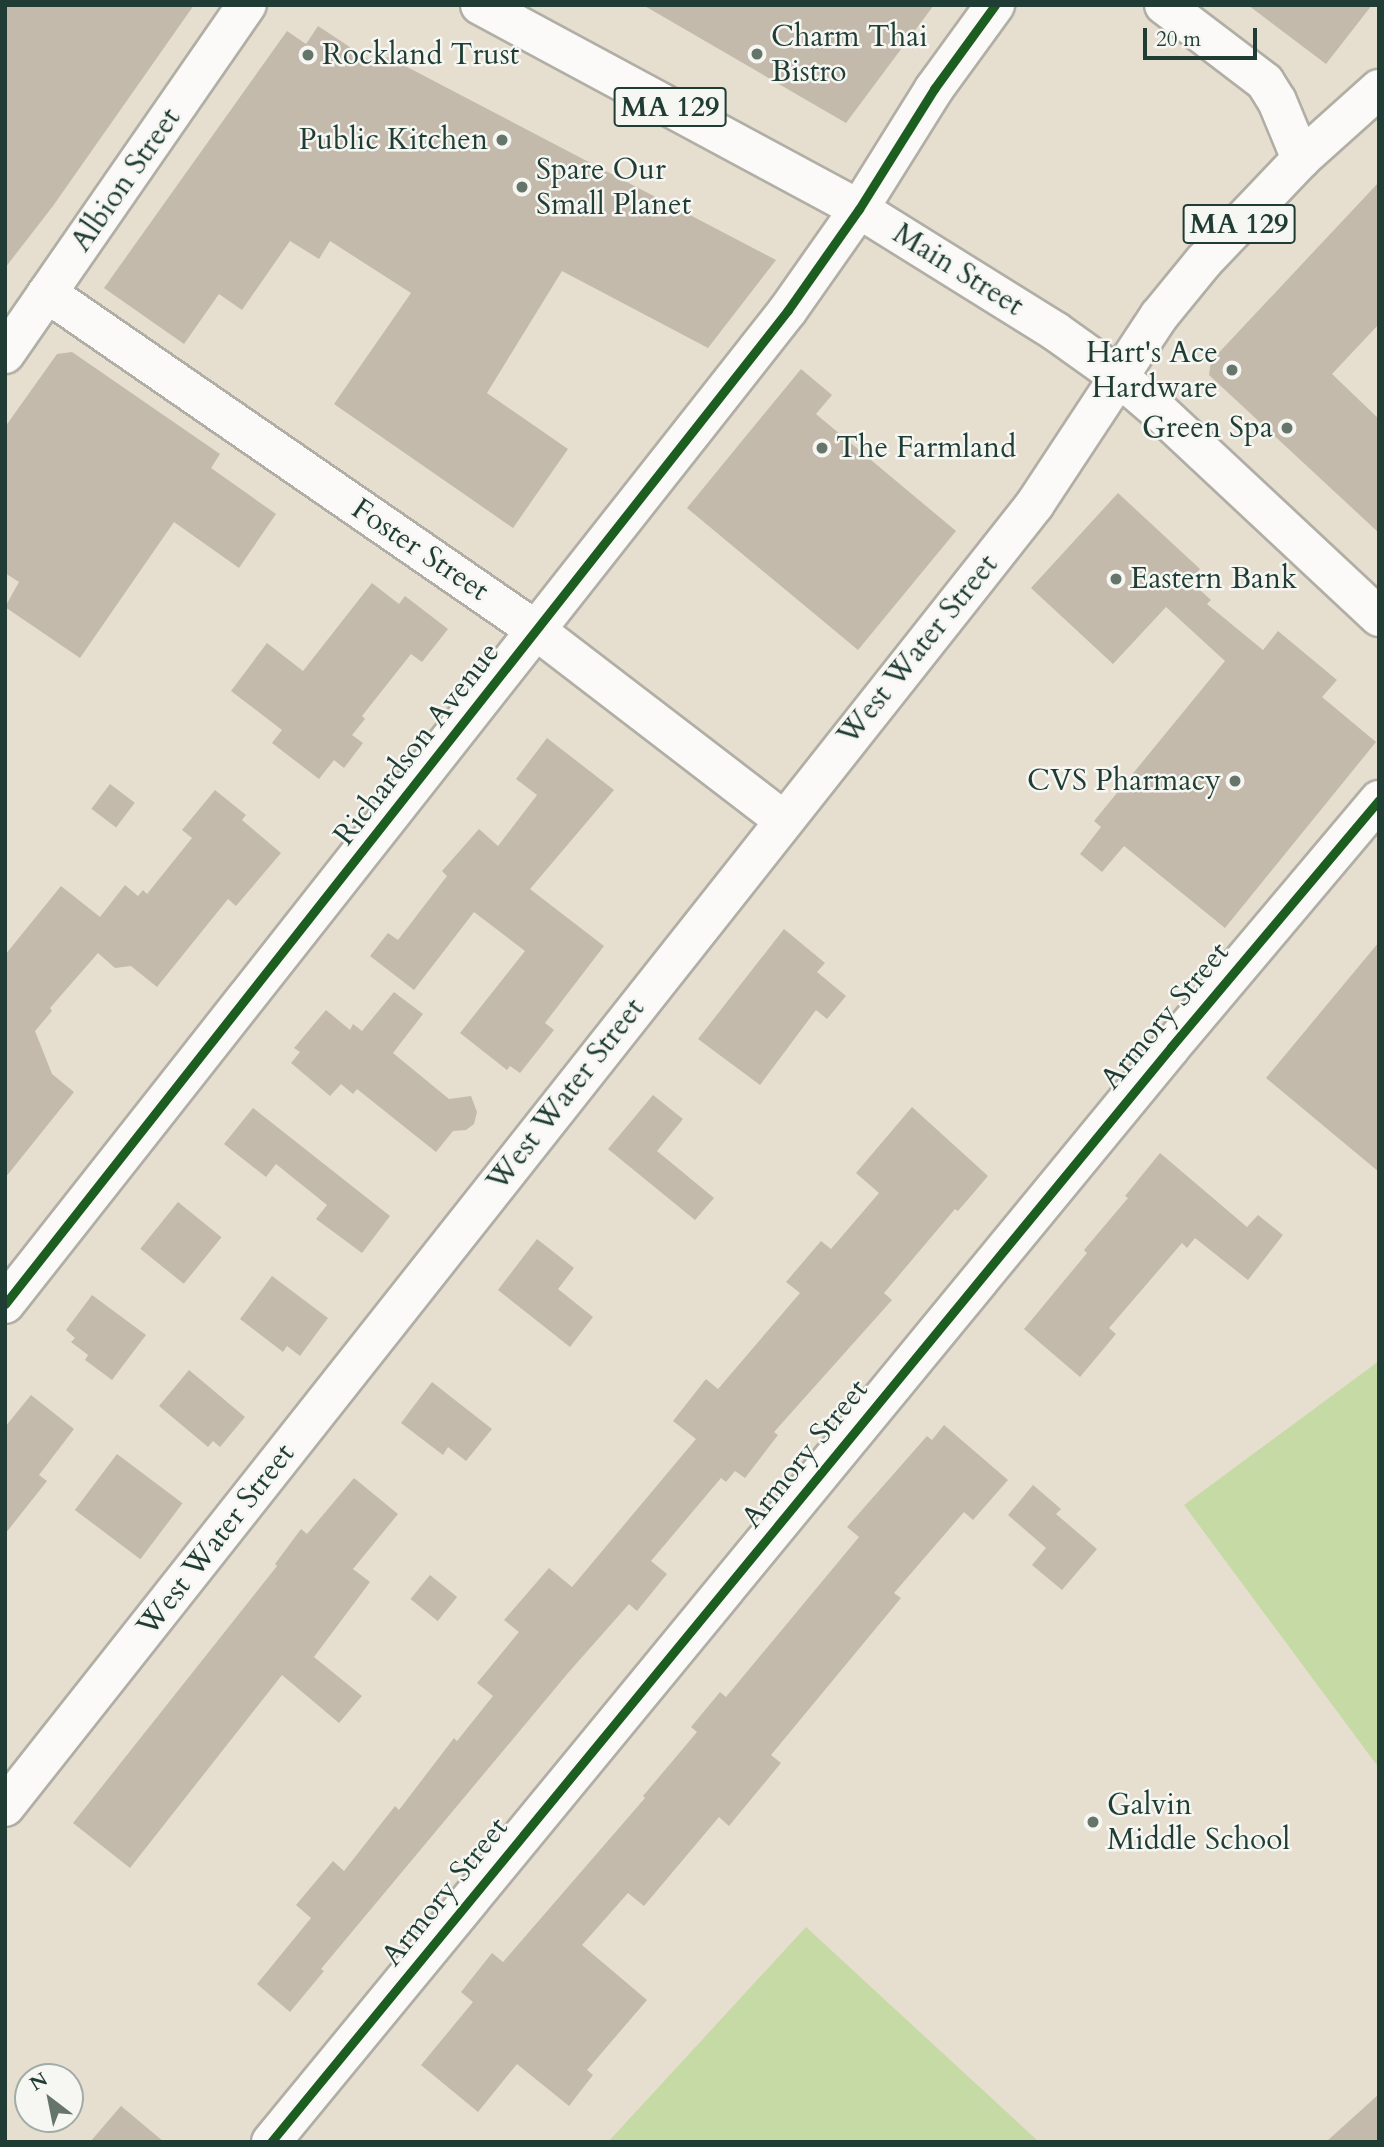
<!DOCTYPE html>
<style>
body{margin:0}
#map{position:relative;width:1384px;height:2147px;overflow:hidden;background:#e6decf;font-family:Cardo,serif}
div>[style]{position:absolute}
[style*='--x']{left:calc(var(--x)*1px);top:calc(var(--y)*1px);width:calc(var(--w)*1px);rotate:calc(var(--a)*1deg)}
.green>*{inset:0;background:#c6daa5}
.building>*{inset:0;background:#c4baac;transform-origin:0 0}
.roads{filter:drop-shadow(2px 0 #b1afa5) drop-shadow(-2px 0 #b1afa5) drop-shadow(0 2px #b1afa5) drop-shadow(0 -2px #b1afa5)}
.street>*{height:38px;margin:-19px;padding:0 19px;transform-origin:19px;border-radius:19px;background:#fbfaf8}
.secondary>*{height:38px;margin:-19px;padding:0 19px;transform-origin:19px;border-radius:19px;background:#fbfaf8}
.primary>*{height:38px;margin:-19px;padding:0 19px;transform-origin:19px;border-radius:19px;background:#fbfaf8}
.cycleway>*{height:9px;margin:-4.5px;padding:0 4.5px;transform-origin:4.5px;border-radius:4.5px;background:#1b5e20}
.dots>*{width:19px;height:19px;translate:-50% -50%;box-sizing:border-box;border:4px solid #f6f6f2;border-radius:50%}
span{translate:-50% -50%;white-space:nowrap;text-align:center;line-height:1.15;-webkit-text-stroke:5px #f6f6f2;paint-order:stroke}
.shield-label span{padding:2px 5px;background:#f6f6f2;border:2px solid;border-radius:5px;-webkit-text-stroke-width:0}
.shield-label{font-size:28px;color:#1f3d34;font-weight:700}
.poi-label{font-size:30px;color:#1f3d34}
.left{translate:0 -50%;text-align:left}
.right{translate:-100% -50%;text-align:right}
.street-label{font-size:30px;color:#1f3d34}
.frame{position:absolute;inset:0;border:7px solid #1f3d34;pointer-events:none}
.north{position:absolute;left:14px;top:2063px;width:70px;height:70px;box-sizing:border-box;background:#f6f6f2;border:2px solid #a0aca6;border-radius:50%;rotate:328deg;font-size:19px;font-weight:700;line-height:28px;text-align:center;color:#1f3d34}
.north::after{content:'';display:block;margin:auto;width:24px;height:32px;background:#65756a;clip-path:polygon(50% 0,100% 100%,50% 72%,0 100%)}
.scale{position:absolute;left:1143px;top:28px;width:114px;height:32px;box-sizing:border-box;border:4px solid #1f3d34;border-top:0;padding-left:9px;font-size:21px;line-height:24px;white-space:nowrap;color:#1f3d34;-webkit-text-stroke:5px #f6f6f2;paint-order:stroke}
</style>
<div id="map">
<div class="green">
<div style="clip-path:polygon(1379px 1361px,1379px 1768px,1184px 1505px)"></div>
<div style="clip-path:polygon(806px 1927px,1039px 2142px,608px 2142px)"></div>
</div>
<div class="building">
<div style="clip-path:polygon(5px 5px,194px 5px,53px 206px,5px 268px)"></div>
<div style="clip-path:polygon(643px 5px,934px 5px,846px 123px)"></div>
<div style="clip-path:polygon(1248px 5px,1372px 5px,1326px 64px)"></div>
<div style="clip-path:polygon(318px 26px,371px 61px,388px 57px,776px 260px,708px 348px,562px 271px,487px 393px,568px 449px,513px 528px,334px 404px,411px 293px,330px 241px,319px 259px,290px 241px,242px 310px,219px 294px,184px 344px,104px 288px,287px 31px,306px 44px)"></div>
<div style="clip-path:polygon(1379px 182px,1379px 324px,1332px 374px,1379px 419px,1379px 533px,1209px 375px,1211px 361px)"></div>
<div style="clip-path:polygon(72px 352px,220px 454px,211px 468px,276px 514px,239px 568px,174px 522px,80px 658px,5px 607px,19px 582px,5px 573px,5px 427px,57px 354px)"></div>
<div style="clip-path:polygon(801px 369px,832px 395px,816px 414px,956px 531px,858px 650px,687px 508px)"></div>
<div style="clip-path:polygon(1118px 493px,1200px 569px,1190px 581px,1211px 600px,1207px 604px,1263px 650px,1278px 631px,1337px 680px,1322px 697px,1376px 742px,1225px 928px,1124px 846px,1102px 872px,1080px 854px,1101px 827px,1094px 821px,1225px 661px,1166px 607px,1113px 664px,1031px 588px)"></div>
<div style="clip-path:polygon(372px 583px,399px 604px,405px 596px,448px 629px,422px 662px,411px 654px,362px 716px,365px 719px,352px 735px,363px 743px,344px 768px,334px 760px,319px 779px,272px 743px,282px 730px,231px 691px,267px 643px,303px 671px)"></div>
<div style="clip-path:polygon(547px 738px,614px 790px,530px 889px,604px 946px,545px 1023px,554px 1030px,520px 1073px,510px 1066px,507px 1070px,460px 1033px,525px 951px,474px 912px,414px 990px,370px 956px,388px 933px,398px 940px,447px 876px,442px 871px,479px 829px,498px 846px,537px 795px,516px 779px)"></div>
<div style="left:110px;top:784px;width:31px;height:31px;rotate:37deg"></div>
<div style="clip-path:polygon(215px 790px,246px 815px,242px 820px,281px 853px,236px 906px,228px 899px,157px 987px,131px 966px,115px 968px,98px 953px,50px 1008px,52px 1011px,35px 1031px,52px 1074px,74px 1092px,5px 1178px,5px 955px,61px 886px,100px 917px,125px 885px,138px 896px,143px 890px,147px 894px,192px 838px,182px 830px)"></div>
<div style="clip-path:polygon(784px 929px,825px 963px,817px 972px,846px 996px,827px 1019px,816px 1010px,760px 1085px,698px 1039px)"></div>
<div style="clip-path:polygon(1379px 942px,1379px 1172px,1266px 1078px)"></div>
<div style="clip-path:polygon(394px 992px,423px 1014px,393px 1053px,449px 1099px,471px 1096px,477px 1112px,474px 1124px,466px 1130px,453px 1131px,436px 1152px,357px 1089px,353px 1094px,341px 1084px,330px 1096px,291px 1063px,300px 1052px,294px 1048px,326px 1010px,350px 1030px,353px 1024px,362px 1031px)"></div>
<div style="clip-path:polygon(653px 1095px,683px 1119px,657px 1151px,714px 1198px,695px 1220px,608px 1149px)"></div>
<div style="clip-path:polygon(912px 1107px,988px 1176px,958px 1211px,955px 1209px,884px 1293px,892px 1300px,774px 1432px,778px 1435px,745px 1478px,735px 1471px,726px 1482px,721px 1478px,651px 1561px,667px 1574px,637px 1611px,629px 1604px,568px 1673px,321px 1969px,324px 1971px,290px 2012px,257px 1984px,311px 1918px,296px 1905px,333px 1861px,344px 1871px,395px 1806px,399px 1810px,454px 1738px,457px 1741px,493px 1696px,477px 1683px,519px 1632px,504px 1620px,549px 1568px,572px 1587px,696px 1439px,673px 1421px,706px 1379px,718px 1389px,800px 1293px,786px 1282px,821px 1241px,831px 1249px,879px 1193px,856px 1173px)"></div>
<div style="clip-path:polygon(253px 1108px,390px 1216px,362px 1253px,316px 1219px,327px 1205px,276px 1164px,266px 1177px,224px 1144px)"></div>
<div style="clip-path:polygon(1160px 1153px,1247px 1227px,1258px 1215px,1283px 1235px,1248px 1280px,1195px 1238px,1187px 1248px,1182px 1243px,1109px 1328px,1116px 1334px,1080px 1377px,1024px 1329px,1087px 1253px,1084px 1250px,1128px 1198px,1125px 1196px)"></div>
<div style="left:178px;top:1202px;width:56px;height:60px;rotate:39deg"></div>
<div style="clip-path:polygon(537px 1239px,574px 1268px,558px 1289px,593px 1317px,570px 1347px,498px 1290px)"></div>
<div style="clip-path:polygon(272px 1276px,328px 1318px,300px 1356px,287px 1346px,283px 1352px,240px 1319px)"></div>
<div style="clip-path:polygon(92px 1295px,146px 1335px,112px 1380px,85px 1360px,88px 1355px,71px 1342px,75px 1338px,66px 1330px)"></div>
<div style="clip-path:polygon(189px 1370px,245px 1417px,220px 1447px,213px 1441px,208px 1447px,159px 1406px)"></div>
<div style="clip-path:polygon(432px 1382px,492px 1429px,466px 1461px,448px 1447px,443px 1455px,401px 1423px)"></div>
<div style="clip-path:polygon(31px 1395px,74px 1429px,39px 1475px,47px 1481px,5px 1534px,5px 1427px)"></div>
<div style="clip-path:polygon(944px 1425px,1008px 1480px,973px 1520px,964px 1512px,894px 1593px,901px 1598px,771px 1755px,781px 1763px,729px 1826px,719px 1817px,644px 1906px,628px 1893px,582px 1945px,647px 2000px,587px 2070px,593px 2075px,569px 2106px,517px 2064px,478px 2112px,421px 2065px,473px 2002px,461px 1992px,492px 1953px,503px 1962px,645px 1798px,643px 1796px,697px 1732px,691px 1727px,720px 1692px,726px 1697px,859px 1537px,847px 1527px,927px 1436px,932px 1440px)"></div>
<div style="left:117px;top:1454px;width:82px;height:70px;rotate:37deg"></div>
<div style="clip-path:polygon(354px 1478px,398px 1514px,353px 1569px,370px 1582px,314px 1657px,362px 1696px,339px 1723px,282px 1675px,130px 1868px,73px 1823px,277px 1566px,275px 1564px,301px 1529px,307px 1534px)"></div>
<div style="clip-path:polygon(1033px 1485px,1061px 1509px,1056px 1514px,1097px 1549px,1062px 1590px,1032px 1565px,1046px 1548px,1008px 1515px)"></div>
<div style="left:430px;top:1575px;width:35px;height:31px;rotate:39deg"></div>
<div style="clip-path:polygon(1379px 2094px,1379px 2142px,1326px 2142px)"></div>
<div style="clip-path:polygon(121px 2106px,164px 2142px,90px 2142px)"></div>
</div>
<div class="roads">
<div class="street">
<div style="--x:1164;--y:5;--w:127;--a:37.3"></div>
<div style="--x:1265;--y:82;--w:22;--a:58"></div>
<div style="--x:1277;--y:101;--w:63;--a:67.5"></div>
<div style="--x:47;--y:293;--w:595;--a:34.6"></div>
<div style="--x:537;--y:631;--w:310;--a:37.5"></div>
<div style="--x:5;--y:1304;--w:1265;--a:-51.77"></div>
<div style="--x:788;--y:310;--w:123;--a:-54.9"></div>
<div style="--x:859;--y:209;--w:142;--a:-58"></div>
<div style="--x:934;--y:89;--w:104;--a:-54"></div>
<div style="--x:271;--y:2142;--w:1417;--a:-50.58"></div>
<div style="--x:1171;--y:1047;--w:323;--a:-49.9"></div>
</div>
<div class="secondary">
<div style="--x:5;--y:354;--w:425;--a:-55.3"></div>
</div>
<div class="primary">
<div style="--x:480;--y:5;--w:430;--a:28.3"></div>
<div style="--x:859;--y:209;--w:231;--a:31.9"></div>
<div style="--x:1055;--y:331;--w:77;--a:35.5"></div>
<div style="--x:1118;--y:376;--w:55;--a:40.6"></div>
<div style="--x:1160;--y:412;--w:300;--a:43.1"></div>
<div style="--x:5;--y:1807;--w:1661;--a:-51.67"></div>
<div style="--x:1035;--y:504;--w:225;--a:-56.6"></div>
<div style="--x:1159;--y:316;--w:71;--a:-50.7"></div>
<div style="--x:1204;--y:261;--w:141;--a:-46.4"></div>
<div style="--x:1301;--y:159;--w:105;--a:-41.9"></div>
</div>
</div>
<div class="cycleway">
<div style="--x:5;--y:1304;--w:1265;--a:-51.77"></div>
<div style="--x:788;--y:310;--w:123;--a:-54.9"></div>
<div style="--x:859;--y:209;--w:142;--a:-58"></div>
<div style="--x:934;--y:89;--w:104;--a:-54"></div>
<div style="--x:271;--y:2142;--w:1417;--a:-50.58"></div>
<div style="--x:1171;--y:1047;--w:323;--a:-49.9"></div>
</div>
<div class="dots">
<div style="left:757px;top:54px;background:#65756a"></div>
<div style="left:308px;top:55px;background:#65756a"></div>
<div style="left:502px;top:140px;background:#65756a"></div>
<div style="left:522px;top:187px;background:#65756a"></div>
<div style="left:1232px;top:370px;background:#65756a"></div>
<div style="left:1287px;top:428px;background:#65756a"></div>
<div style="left:822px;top:448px;background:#65756a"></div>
<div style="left:1116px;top:579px;background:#65756a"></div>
<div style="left:1235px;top:781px;background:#65756a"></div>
<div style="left:1093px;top:1822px;background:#65756a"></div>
</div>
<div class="shield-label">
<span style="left:670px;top:107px">MA 129</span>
<span style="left:1239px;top:224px">MA 129</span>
</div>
<div class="poi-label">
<span class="left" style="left:771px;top:54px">Charm Thai<br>Bistro</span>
<span class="left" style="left:322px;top:55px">Rockland Trust</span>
<span class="right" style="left:488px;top:140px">Public Kitchen</span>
<span class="left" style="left:536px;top:187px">Spare Our<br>Small Planet</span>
<span class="right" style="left:1218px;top:370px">Hart's Ace<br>Hardware</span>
<span class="right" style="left:1273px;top:428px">Green Spa</span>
<span class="left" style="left:836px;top:448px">The Farmland</span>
<span class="left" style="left:1130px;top:579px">Eastern Bank</span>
<span class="right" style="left:1221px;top:781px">CVS Pharmacy</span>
<span class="left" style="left:1107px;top:1822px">Galvin<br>Middle School</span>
</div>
<div class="street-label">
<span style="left:126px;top:180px;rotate:-55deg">Albion Street</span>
<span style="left:958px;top:270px;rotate:32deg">Main Street</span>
<span style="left:420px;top:550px;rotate:34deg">Foster Street</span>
<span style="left:918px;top:650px;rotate:-51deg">West Water Street</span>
<span style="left:417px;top:744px;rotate:-52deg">Richardson Avenue</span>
<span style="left:1165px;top:1016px;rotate:-50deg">Armory Street</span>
<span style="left:566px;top:1095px;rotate:-52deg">West Water Street</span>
<span style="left:805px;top:1454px;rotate:-51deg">Armory Street</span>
<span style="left:216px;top:1540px;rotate:-52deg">West Water Street</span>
<span style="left:445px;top:1892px;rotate:-51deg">Armory Street</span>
</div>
<div class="frame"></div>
<div class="north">N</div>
<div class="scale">20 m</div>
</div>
